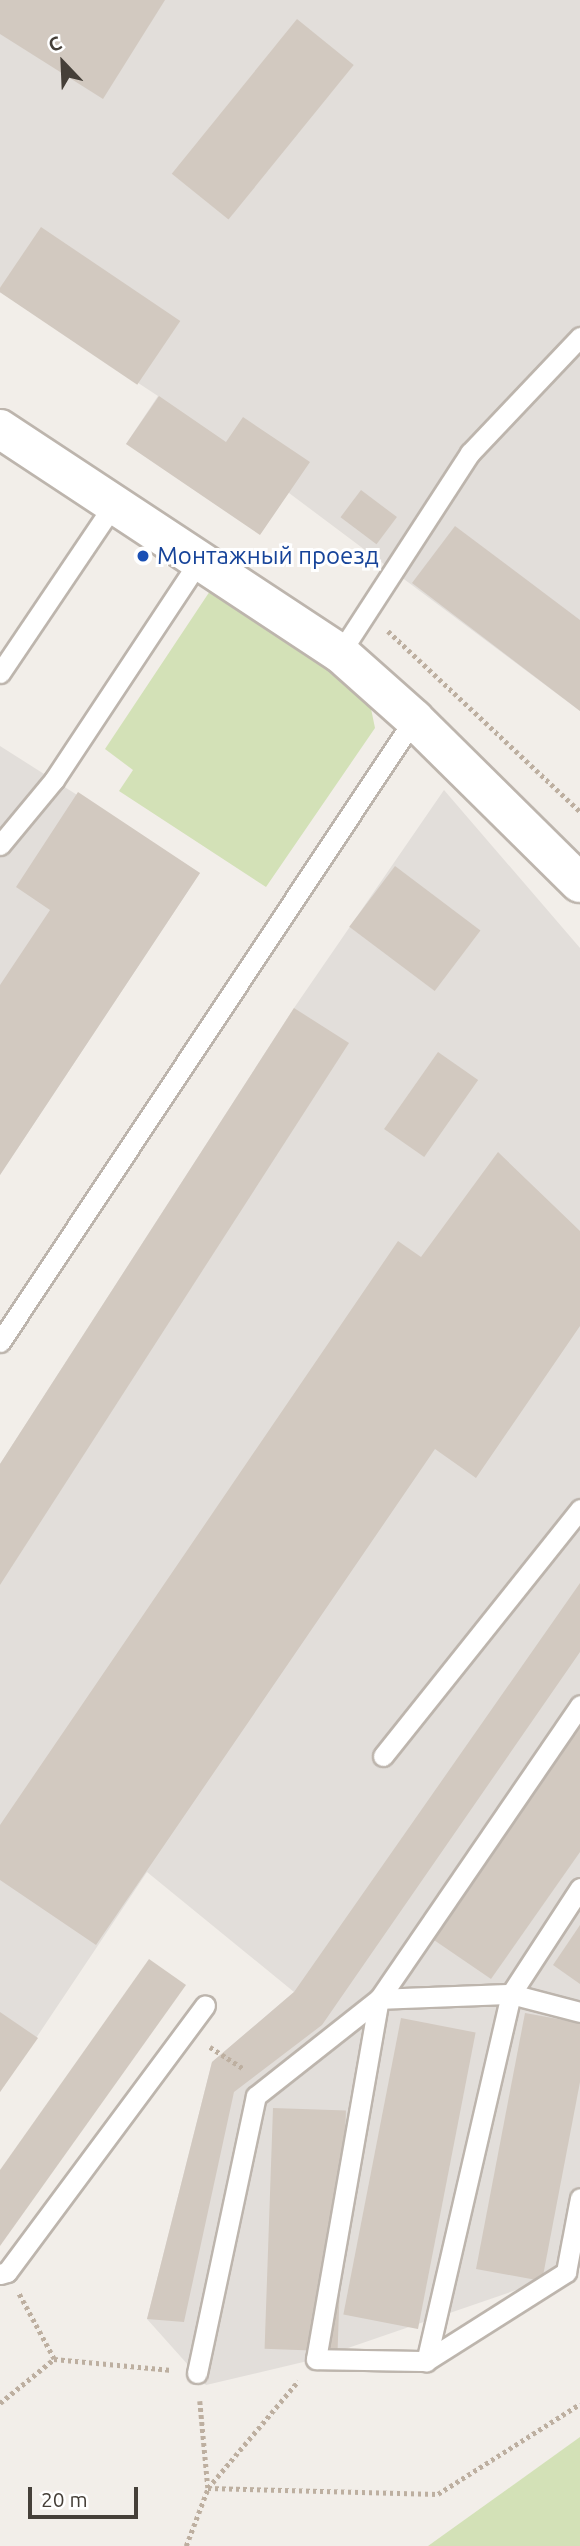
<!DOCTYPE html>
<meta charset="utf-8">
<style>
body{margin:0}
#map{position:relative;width:580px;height:2546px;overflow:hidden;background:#f2eee9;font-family:Ubuntu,sans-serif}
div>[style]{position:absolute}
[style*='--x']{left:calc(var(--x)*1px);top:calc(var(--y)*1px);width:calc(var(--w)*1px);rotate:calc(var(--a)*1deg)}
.industrial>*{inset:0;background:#e2deda}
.green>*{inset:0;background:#d3e1b7}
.building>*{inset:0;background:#d2c9c0;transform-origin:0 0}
.path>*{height:4.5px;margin-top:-2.25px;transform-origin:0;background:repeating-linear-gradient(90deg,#bdafa0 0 3.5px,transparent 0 7px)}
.roads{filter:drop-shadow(2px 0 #bdb5ad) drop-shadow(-2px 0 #bdb5ad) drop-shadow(0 2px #bdb5ad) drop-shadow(0 -2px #bdb5ad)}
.lane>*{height:19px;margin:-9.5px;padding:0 9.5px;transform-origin:9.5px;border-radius:9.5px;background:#fff}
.street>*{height:38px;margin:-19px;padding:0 19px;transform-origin:19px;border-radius:19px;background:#fff}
.dots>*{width:19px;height:19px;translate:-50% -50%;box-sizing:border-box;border:4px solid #fff;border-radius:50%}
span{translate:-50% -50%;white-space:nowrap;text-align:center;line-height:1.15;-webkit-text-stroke:6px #fff;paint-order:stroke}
.transit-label{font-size:24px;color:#164399}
.left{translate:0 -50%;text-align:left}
.north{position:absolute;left:28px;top:28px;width:70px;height:70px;-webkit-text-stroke:5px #fff;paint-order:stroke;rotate:337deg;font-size:19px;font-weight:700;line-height:28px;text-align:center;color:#453f38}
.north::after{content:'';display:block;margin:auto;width:24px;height:32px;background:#453f38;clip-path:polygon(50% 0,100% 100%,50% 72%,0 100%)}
.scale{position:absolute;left:28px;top:2487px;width:110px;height:32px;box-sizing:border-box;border:4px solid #453f38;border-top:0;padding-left:9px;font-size:21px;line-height:24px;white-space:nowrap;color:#453f38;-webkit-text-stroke:5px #fff;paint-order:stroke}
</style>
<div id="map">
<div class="industrial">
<div style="clip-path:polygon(0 0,580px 0,580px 711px,289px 493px,126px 444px,158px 396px,0 292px)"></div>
<div style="clip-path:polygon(0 746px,200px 873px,0 1175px)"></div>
<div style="clip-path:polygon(444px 790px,580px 948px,580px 2268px,316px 2359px,206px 2385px,147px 2319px,212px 2062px,294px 1992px,147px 1872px,0 2092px,0 1464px,294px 1008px)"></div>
</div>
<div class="green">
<div style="clip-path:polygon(210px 591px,368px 694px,375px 728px,266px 887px,119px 791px,133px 770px,105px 749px)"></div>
<div style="clip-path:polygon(580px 2437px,580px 2546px,428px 2546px)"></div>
</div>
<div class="building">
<div style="clip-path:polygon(0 0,165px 0,103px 99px,0 34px)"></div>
<div style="left:297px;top:19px;width:73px;height:199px;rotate:39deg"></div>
<div style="left:41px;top:227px;width:168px;height:77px;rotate:34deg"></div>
<div style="clip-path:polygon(159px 396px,226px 442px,243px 417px,310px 462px,260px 535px,126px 444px)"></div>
<div style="left:361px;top:490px;width:45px;height:34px;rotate:37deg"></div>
<div style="clip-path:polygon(455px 526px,580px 620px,580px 711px,412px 583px)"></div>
<div style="clip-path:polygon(78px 792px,200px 873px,0 1175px,0 985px,50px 910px,16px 887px)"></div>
<div style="left:395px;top:866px;width:107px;height:76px;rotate:37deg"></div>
<div style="clip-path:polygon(294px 1008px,349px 1043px,0 1585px,0 1464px)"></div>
<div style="left:438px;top:1052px;width:49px;height:94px;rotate:35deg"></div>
<div style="clip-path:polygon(498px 1152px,580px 1231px,580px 1326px,476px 1478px,435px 1449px,96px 1945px,0 1880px,0 1825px,398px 1241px,421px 1257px)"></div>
<div style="clip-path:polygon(580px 1583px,580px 1652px,322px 2025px,234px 2092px,184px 2322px,147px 2319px,212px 2062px,294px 1992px)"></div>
<div style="clip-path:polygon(580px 1725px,580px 1852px,491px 1979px,431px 1938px)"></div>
<div style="clip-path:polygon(580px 1925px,580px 1984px,553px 1965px)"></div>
<div style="clip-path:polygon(149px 1959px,186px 1985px,0 2246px,0 2170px)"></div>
<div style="clip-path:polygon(0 2012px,38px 2038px,0 2092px)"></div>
<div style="clip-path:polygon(525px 2013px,580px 2023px,580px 2082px,542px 2281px,476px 2269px)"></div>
<div style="left:401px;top:2018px;width:76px;height:302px;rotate:11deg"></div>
<div style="left:273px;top:2108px;width:73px;height:241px;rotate:2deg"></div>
</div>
<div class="path">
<div style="--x:388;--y:631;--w:263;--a:43.2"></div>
<div style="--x:210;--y:2047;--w:40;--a:32.9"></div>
<div style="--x:54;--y:2359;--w:118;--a:5.4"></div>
<div style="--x:200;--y:2401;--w:87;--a:84.7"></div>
<div style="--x:208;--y:2488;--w:230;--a:1.5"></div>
<div style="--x:438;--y:2494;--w:168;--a:-32.4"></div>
<div style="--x:0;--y:2403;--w:70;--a:-39.2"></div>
<div style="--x:54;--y:2359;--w:74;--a:-118.3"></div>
<div style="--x:186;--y:2546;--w:62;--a:-69.2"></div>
<div style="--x:208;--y:2488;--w:140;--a:-49.9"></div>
</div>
<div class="roads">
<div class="lane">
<div style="--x:340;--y:653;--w:239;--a:-57"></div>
<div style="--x:470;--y:453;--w:160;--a:-46.5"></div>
<div style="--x:0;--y:673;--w:204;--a:-56"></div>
<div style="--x:0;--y:845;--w:85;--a:-50.3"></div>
<div style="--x:54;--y:780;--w:266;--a:-56.5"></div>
<div style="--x:0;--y:1342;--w:748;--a:-56.39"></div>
<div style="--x:383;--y:1756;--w:316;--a:-51.4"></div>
<div style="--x:580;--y:1888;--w:126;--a:123.1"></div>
<div style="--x:511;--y:1994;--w:71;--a:14.6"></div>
<div style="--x:0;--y:2274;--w:7;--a:-16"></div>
<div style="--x:7;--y:2272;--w:332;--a:-53.4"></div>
<div style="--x:426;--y:2361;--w:166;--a:-32.4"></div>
<div style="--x:566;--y:2272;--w:75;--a:-79.3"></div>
<div style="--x:197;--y:2373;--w:283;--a:-78"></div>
<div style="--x:256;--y:2096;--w:157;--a:-38.3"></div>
<div style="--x:379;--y:1999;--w:132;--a:-2.2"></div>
<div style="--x:511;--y:1994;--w:377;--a:103"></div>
<div style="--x:426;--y:2361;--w:110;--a:-179"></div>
<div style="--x:316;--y:2359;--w:365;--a:-80.1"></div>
<div style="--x:379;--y:1999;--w:356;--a:-55.6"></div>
</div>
<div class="street">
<div style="--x:0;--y:429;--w:407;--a:33.4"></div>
<div style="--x:340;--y:653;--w:99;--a:41.7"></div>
<div style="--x:414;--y:719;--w:233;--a:44.7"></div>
</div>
</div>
<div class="dots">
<div style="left:143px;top:556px;background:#1a4fb4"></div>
</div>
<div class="transit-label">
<span class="left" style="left:157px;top:556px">Монтажный проезд</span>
</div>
<div class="north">С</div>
<div class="scale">20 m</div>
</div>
